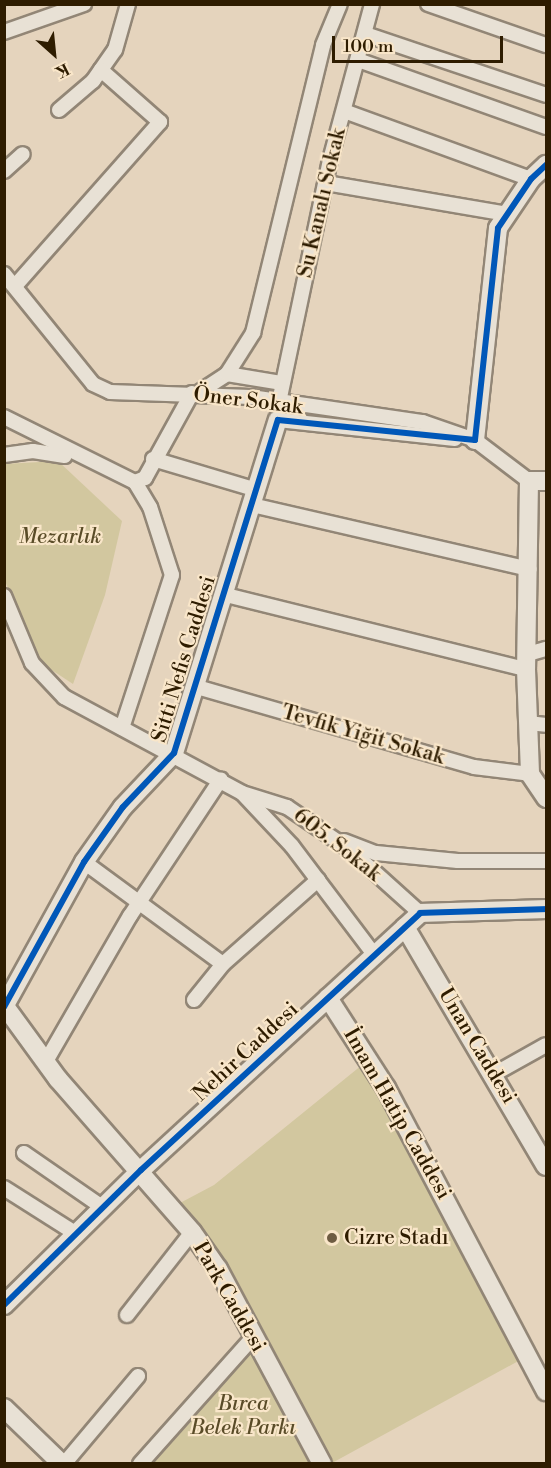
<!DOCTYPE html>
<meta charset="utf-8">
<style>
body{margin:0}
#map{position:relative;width:551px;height:1468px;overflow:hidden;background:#e5d4bd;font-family:"Libre Bodoni",serif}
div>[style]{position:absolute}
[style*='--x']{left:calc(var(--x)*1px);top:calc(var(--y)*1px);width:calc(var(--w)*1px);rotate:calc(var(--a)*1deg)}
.green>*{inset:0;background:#d2c79f}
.roads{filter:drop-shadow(2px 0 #928676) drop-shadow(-2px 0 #928676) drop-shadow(0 2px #928676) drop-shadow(0 -2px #928676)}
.street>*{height:14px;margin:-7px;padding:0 7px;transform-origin:7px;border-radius:7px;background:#e8e1d5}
.secondary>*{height:18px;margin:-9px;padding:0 9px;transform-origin:9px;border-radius:9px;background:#e8e1d5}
.cycleway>*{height:6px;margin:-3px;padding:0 3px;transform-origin:3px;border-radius:3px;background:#0057b8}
.dots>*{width:16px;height:16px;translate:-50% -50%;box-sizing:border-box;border:3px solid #f9e6c9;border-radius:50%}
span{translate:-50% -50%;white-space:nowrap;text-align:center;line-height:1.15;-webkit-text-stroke:4.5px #f9e6c9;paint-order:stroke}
.street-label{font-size:21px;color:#2e1c00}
.park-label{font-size:21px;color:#5a4c28;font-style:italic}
.poi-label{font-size:21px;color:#2e1c00}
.left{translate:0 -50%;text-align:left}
.frame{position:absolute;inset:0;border:6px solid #2e1c00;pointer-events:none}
.north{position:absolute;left:24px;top:24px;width:60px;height:60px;-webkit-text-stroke:4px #f9e6c9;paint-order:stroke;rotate:153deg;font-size:16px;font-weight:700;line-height:24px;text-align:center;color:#2e1c00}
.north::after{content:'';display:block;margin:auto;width:21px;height:27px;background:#2e1c00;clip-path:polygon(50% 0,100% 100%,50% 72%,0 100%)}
.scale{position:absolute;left:332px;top:36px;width:171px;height:27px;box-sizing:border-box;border:3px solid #2e1c00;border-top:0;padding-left:8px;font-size:18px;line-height:21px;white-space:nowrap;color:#2e1c00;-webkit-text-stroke:4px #f9e6c9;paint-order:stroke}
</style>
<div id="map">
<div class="green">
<div style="clip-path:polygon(58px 461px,122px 521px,105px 595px,73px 684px,38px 661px,5px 581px,4px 464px)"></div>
<div style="clip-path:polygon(362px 1065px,522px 1359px,332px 1463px,231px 1274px,180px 1203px,214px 1185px)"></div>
<div style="clip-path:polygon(253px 1337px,322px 1464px,140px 1464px)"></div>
</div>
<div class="roads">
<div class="street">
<div style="--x:428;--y:4;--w:125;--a:19.2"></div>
<div style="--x:4;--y:32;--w:85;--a:-19.3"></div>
<div style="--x:365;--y:34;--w:191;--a:18.6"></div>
<div style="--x:358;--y:60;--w:200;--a:19.6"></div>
<div style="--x:59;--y:110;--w:45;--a:-40.5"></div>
<div style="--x:93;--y:81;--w:38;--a:-55"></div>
<div style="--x:115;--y:50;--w:48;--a:-74.2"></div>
<div style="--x:344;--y:111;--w:199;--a:20"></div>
<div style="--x:4;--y:171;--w:25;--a:-42"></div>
<div style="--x:326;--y:183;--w:184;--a:9.7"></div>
<div style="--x:4;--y:274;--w:141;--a:51"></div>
<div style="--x:93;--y:384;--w:19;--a:25"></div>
<div style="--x:110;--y:392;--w:141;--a:2"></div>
<div style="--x:251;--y:397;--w:174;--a:8.3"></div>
<div style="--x:423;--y:422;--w:55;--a:19.1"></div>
<div style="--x:475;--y:440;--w:68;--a:37.2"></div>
<div style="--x:15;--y:286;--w:219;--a:-48.5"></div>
<div style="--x:160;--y:122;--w:79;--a:-138.6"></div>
<div style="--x:227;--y:374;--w:56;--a:9.3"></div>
<div style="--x:198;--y:393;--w:35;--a:-33"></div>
<div style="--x:227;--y:374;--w:49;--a:-57.6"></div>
<div style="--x:253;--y:333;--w:296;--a:-76.3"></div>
<div style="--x:323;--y:45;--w:44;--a:-67.5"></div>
<div style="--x:279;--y:402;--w:247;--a:-78.1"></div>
<div style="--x:330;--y:160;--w:162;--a:-74.9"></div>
<div style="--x:4;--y:417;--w:146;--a:26.4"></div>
<div style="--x:135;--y:482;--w:11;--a:-22"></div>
<div style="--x:145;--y:478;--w:97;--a:-61.1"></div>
<div style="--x:278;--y:420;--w:178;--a:6.1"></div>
<div style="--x:4;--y:455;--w:29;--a:-8"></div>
<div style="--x:33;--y:451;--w:32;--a:9"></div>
<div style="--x:153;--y:459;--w:109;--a:16.6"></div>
<div style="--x:252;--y:505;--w:285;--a:13"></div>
<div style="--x:222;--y:594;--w:313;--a:13.9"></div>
<div style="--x:4;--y:596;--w:73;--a:67.3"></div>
<div style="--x:32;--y:663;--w:47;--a:46.7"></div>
<div style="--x:64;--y:697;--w:202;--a:28.3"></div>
<div style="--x:242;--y:793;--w:47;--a:17.3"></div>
<div style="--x:287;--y:807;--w:76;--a:34.3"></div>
<div style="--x:350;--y:850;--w:94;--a:42"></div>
<div style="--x:528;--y:654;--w:19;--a:-16"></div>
<div style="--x:197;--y:687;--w:288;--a:16.1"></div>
<div style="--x:474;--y:767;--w:56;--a:7.1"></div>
<div style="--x:528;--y:723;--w:18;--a:6"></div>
<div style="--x:122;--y:728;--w:161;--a:-71.9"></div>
<div style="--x:172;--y:575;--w:71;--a:-107.9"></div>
<div style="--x:150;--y:507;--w:29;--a:-121"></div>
<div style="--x:243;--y:794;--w:71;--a:46.7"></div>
<div style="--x:292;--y:846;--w:134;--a:52.9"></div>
<div style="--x:344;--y:841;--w:34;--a:21"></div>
<div style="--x:376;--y:853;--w:82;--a:5.6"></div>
<div style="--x:458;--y:861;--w:88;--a:0"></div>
<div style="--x:84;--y:862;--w:172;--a:36.3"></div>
<div style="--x:194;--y:1000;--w:46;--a:-51.1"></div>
<div style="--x:223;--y:964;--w:127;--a:-41.5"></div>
<div style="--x:45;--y:1063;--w:170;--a:-60"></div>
<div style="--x:130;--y:916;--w:164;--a:-56.4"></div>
<div style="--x:496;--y:1073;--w:57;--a:-29.2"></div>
<div style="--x:24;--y:1153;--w:95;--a:34.7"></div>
<div style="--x:4;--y:1188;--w:84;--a:32.4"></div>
<div style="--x:127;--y:1315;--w:105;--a:-51.9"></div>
<div style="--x:64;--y:1464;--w:115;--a:-49.9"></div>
<div style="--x:140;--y:1464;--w:170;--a:-48.3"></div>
</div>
<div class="secondary">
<div style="--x:475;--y:440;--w:213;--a:-83.8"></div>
<div style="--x:498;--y:228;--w:59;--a:-56"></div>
<div style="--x:531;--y:179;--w:21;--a:-43"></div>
<div style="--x:546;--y:481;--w:17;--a:180"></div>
<div style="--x:529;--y:481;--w:188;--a:90.9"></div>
<div style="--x:526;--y:669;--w:105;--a:87.8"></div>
<div style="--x:530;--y:774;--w:29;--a:56"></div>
<div style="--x:405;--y:927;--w:277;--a:59.5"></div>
<div style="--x:328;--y:998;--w:107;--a:57.2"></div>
<div style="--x:386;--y:1088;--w:343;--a:62.2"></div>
<div style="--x:4;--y:1005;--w:92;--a:53.9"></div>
<div style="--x:58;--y:1079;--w:203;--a:48.8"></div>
<div style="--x:192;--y:1232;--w:45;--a:54.9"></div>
<div style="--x:218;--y:1269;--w:221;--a:61.9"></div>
<div style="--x:4;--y:1007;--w:166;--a:-61.1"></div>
<div style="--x:84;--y:862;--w:67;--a:-54.7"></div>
<div style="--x:123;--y:807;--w:74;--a:-46.6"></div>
<div style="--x:174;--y:753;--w:349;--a:-72.7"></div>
<div style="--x:4;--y:1305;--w:192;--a:-44.6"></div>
<div style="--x:141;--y:1170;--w:379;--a:-42.6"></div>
<div style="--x:420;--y:913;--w:126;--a:-1.8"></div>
<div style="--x:4;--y:1408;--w:81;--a:44"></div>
</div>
</div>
<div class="cycleway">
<div style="--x:4;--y:1007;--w:166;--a:-61.1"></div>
<div style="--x:84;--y:862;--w:67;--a:-54.7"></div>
<div style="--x:123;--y:807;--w:74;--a:-46.6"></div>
<div style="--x:174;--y:753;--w:349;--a:-72.7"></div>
<div style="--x:278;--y:420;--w:198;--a:5.8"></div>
<div style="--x:475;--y:440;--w:213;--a:-83.8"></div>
<div style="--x:498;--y:228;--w:59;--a:-56"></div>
<div style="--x:531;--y:179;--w:21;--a:-43"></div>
<div style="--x:4;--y:1305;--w:192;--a:-44.6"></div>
<div style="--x:141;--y:1170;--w:379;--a:-42.6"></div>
<div style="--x:420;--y:913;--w:126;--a:-1.8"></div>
</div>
<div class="dots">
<div style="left:332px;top:1238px;background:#6e5c42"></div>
</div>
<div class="street-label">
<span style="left:322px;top:203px;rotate:-77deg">Su Kanalı Sokak</span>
<span style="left:248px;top:401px;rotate:7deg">Öner Sokak</span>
<span style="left:184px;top:659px;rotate:-73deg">Sitti Nefis Caddesi</span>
<span style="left:363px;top:735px;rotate:16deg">Tevfik Yiğit Sokak</span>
<span style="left:337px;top:845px;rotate:38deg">605. Sokak</span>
<span style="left:477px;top:1046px;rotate:59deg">Unan Caddesi</span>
<span style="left:246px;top:1052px;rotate:-43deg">Nehir Caddesi</span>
<span style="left:397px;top:1114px;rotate:60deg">İmam Hatip Caddesi</span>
<span style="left:229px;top:1297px;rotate:60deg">Park Caddesi</span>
</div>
<div class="park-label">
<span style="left:60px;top:537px">Mezarlık</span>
<span style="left:243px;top:1416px">Bırca<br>Belek Parkı</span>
</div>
<div class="poi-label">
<span class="left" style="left:344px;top:1238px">Cizre Stadı</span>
</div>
<div class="frame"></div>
<div class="north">K</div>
<div class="scale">100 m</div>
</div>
